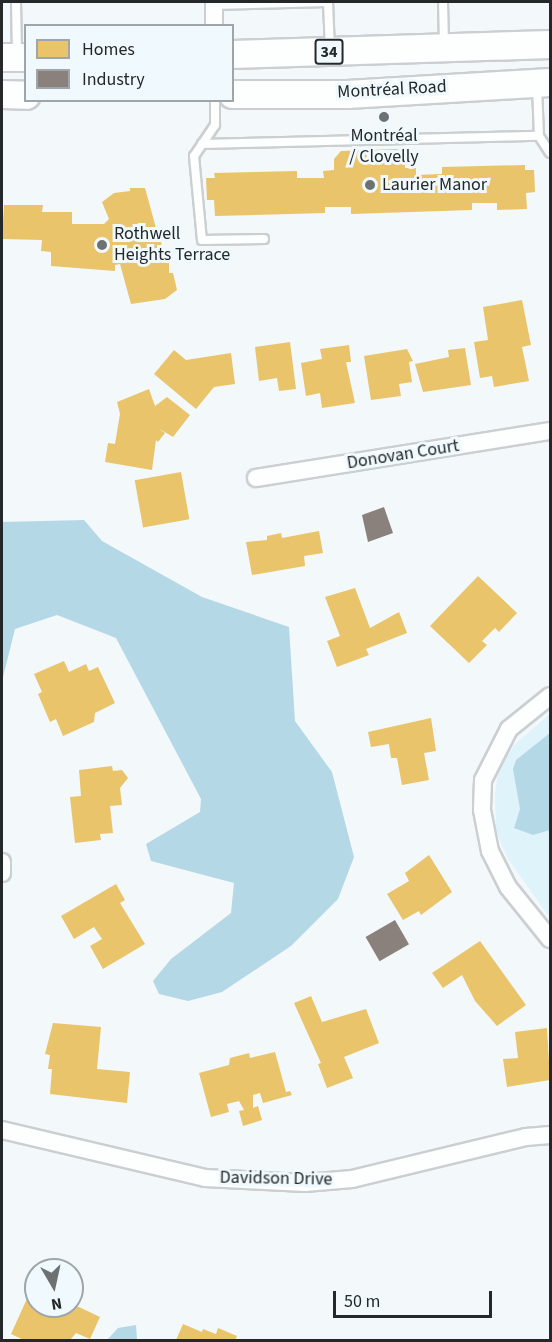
<!DOCTYPE html>
<meta charset="utf-8">
<style>
body{margin:0}
#map{position:relative;width:552px;height:1342px;overflow:hidden;background:#f3f8fa;font-family:"Source Sans 3",sans-serif}
div>[style]{position:absolute}
[style*='--x']{left:calc(var(--x)*1px);top:calc(var(--y)*1px);width:calc(var(--w)*1px);rotate:calc(var(--a)*1deg)}
.green>*{inset:0;background:#dff3fb}
.forest>*{inset:0;background:#b4d8e6}
.homes>*{inset:0;background:#e9c46a;transform-origin:0 0}
.industry>*{inset:0;background:#8a817c;transform-origin:0 0}
.roads{filter:drop-shadow(2px 0 #cbcfd1) drop-shadow(-2px 0 #cbcfd1) drop-shadow(0 2px #cbcfd1) drop-shadow(0 -2px #cbcfd1)}
.lane>*{height:8px;margin:-4px;padding:0 4px;transform-origin:4px;border-radius:4px;background:#fdfefe}
.street>*{height:16px;margin:-8px;padding:0 8px;transform-origin:8px;border-radius:8px;background:#fdfefe}
.primary>*{height:27px;margin:-13.5px;padding:0 13.5px;transform-origin:13.5px;border-radius:13.5px;background:#fdfefe}
.dots>*{width:16px;height:16px;translate:-50% -50%;box-sizing:border-box;border:3px solid #f0f9fd;border-radius:50%}
span{translate:-50% -50%;white-space:nowrap;text-align:center;line-height:1.15;-webkit-text-stroke:6px #f0f9fd;paint-order:stroke}
.shield-label span{padding:2px 4px;background:#f0f9fd;border:2px solid;border-radius:4px;-webkit-text-stroke-width:0}
.shield-label{font-size:16px;color:#252829;font-weight:700}
.street-label{font-size:18px;color:#252829}
.poi-label{font-size:18px;color:#252829}
.left{translate:0 -50%;text-align:left}
.frame{position:absolute;inset:0;border:3px solid #252829;pointer-events:none}
.legend{position:absolute;left:24px;top:24px;width:210px;height:78px;box-sizing:border-box;background:#f0f9fd;border:2px solid #9fa5a8;margin:0;padding:8px 10px;list-style:none;font-size:18px;color:#252829}
.legend li{display:flex;align-items:center;gap:12px;height:30px}
.legend b{width:30px;border:2px solid #9fa5a8}
.north{position:absolute;left:24px;top:1258px;width:60px;height:60px;box-sizing:border-box;background:#f0f9fd;border:2px solid #9fa5a8;border-radius:50%;rotate:171deg;font-size:16px;font-weight:700;line-height:24px;text-align:center;color:#252829}
.north::after{content:'';display:block;margin:auto;width:21px;height:27px;background:#6d7172;clip-path:polygon(50% 0,100% 100%,50% 72%,0 100%)}
.scale{position:absolute;left:333px;top:1291px;width:159px;height:27px;box-sizing:border-box;border:3px solid #252829;border-top:0;padding-left:8px;font-size:18px;line-height:21px;white-space:nowrap;color:#252829;-webkit-text-stroke:4px #f0f9fd;paint-order:stroke}
</style>
<div id="map">
<div class="green">
<div style="clip-path:polygon(550px 714px,550px 918px,508px 859px,496px 832px,495px 795px,499px 766px,516px 743px)"></div>
</div>
<div class="forest">
<div style="clip-path:polygon(84px 520px,102px 541px,202px 597px,289px 627px,295px 721px,332px 772px,354px 857px,338px 899px,291px 946px,222px 992px,188px 1001px,159px 994px,153px 981px,171px 959px,231px 913px,234px 883px,151px 861px,146px 844px,200px 812px,201px 799px,116px 638px,57px 615px,15px 629px,2px 681px,2px 522px)"></div>
<div style="clip-path:polygon(550px 733px,550px 830px,533px 835px,514px 828px,520px 809px,513px 769px,516px 760px)"></div>
<div style="clip-path:polygon(136px 1325px,137px 1340px,107px 1340px,118px 1328px)"></div>
</div>
<div class="homes">
<div style="clip-path:polygon(397px 149px,405px 156px,405px 168px,416px 168px,416px 175px,442px 174px,442px 167px,525px 165px,525px 170px,534px 170px,535px 192px,526px 193px,527px 209px,497px 210px,497px 203px,472px 203px,472px 210px,351px 214px,351px 207px,325px 207px,325px 213px,215px 216px,214px 200px,207px 200px,206px 178px,215px 178px,214px 173px,297px 171px,297px 178px,324px 178px,323px 171px,334px 170px,334px 159px,341px 151px)"></div>
<div style="clip-path:polygon(130px 188px,145px 188px,156px 228px,160px 229px,162px 251px,166px 251px,166px 262px,169px 262px,169px 273px,173px 273px,177px 290px,165px 299px,131px 304px,120px 264px,115px 265px,115px 271px,51px 266px,51px 252px,41px 251px,42px 240px,2px 239px,4px 205px,43px 205px,42px 212px,72px 212px,72px 224px,104px 224px,109px 219px,102px 202px,114px 193px,130px 191px)"></div>
<div style="clip-path:polygon(522px 300px,531px 345px,522px 347px,529px 381px,494px 387px,492px 376px,480px 378px,474px 342px,488px 340px,483px 307px)"></div>
<div style="clip-path:polygon(290px 342px,296px 389px,279px 391px,277px 378px,259px 381px,255px 347px)"></div>
<div style="clip-path:polygon(349px 345px,351px 362px,346px 362px,355px 403px,322px 408px,320px 393px,306px 396px,301px 363px,322px 359px,320px 349px)"></div>
<div style="clip-path:polygon(465px 348px,471px 385px,423px 392px,415px 364px,449px 357px,448px 350px)"></div>
<div style="clip-path:polygon(407px 349px,413px 361px,409px 362px,412px 382px,399px 384px,401px 396px,371px 400px,364px 356px)"></div>
<div style="clip-path:polygon(174px 350px,186px 360px,231px 353px,235px 384px,214px 387px,196px 409px,154px 374px)"></div>
<div style="clip-path:polygon(149px 389px,155px 406px,167px 397px,190px 415px,173px 437px,158px 428px,165px 433px,158px 442px,156px 440px,152px 470px,105px 462px,108px 443px,115px 444px,120px 414px,117px 402px)"></div>
<div style="left:181px;top:472px;width:48px;height:47px;rotate:80deg"></div>
<div style="clip-path:polygon(319px 531px,323px 553px,304px 556px,305px 566px,252px 575px,246px 542px,267px 540px,267px 536px,281px 533px,282px 538px)"></div>
<div style="clip-path:polygon(478px 576px,517px 613px,499px 632px,495px 628px,482px 641px,487px 645px,469px 663px,430px 626px)"></div>
<div style="clip-path:polygon(355px 588px,370px 628px,399px 612px,407px 633px,366px 649px,369px 655px,337px 667px,327px 641px,340px 636px,325px 597px)"></div>
<div style="clip-path:polygon(64px 661px,69px 672px,86px 664px,89px 671px,98px 667px,115px 703px,95px 713px,94px 722px,63px 736px,56px 719px,50px 722px,38px 694px,42px 692px,34px 674px)"></div>
<div style="clip-path:polygon(431px 718px,436px 751px,424px 753px,429px 780px,402px 785px,397px 758px,391px 758px,389px 744px,371px 747px,368px 732px)"></div>
<div style="clip-path:polygon(112px 766px,113px 771px,122px 770px,128px 778px,120px 788px,122px 805px,110px 806px,113px 833px,100px 834px,101px 840px,75px 843px,70px 797px,81px 796px,79px 770px)"></div>
<div style="clip-path:polygon(429px 855px,452px 892px,421px 915px,419px 911px,403px 920px,387px 894px,409px 881px,405px 873px)"></div>
<div style="clip-path:polygon(116px 884px,125px 900px,120px 903px,145px 944px,103px 969px,90px 946px,102px 939px,94px 927px,74px 939px,61px 916px)"></div>
<div style="clip-path:polygon(480px 941px,526px 1005px,497px 1026px,475px 1001px,462px 975px,443px 988px,432px 973px)"></div>
<div style="clip-path:polygon(311px 996px,322px 1022px,366px 1009px,379px 1043px,344px 1057px,353px 1078px,327px 1088px,318px 1064px,321px 1063px,294px 1003px)"></div>
<div style="clip-path:polygon(53px 1023px,101px 1027px,97px 1069px,130px 1072px,127px 1103px,50px 1094px,52px 1069px,48px 1069px,50px 1055px,45px 1054px)"></div>
<div style="clip-path:polygon(547px 1028px,550px 1080px,507px 1087px,503px 1059px,518px 1058px,515px 1032px)"></div>
<div style="clip-path:polygon(275px 1052px,286px 1092px,290px 1091px,292px 1095px,263px 1103px,260px 1093px,253px 1095px,253px 1108px,258px 1106px,262px 1120px,243px 1126px,239px 1111px,244px 1110px,239px 1101px,227px 1104px,229px 1112px,211px 1117px,199px 1073px,229px 1065px,230px 1058px,249px 1053px,250px 1058px)"></div>
<div style="clip-path:polygon(30px 1292px,36px 1294px,36px 1306px,79px 1307px,100px 1317px,90px 1339px,76px 1333px,70px 1340px,24px 1340px,11px 1334px)"></div>
<div style="clip-path:polygon(183px 1324px,202px 1332px,203px 1329px,216px 1334px,218px 1328px,237px 1336px,235px 1340px,176px 1340px)"></div>
</div>
<div class="industry">
<div style="clip-path:polygon(384px 507px,393px 533px,368px 542px,362px 515px)"></div>
<div style="left:395px;top:920px;width:28px;height:34px;rotate:60deg"></div>
</div>
<div class="roads">
<div class="lane">
<div style="--x:16;--y:2;--w:53;--a:88.9"></div>
<div style="--x:443;--y:2;--w:40;--a:88.6"></div>
<div style="--x:214;--y:5;--w:114;--a:-1.5"></div>
<div style="--x:328;--y:2;--w:47;--a:87.6"></div>
<div style="--x:215;--y:100;--w:25;--a:90"></div>
<div style="--x:215;--y:125;--w:37;--a:124"></div>
<div style="--x:194;--y:156;--w:84;--a:84.6"></div>
<div style="--x:202;--y:240;--w:62;--a:-0.9"></div>
<div style="--x:539;--y:136;--w:20;--a:57"></div>
<div style="--x:202;--y:144;--w:337;--a:-1.4"></div>
<div style="--x:539;--y:136;--w:49;--a:-92.3"></div>
</div>
<div class="street">
<div style="--x:214;--y:2;--w:24;--a:90"></div>
<div style="--x:256;--y:478;--w:298;--a:-9.1"></div>
<div style="--x:550;--y:696;--w:53;--a:141.2"></div>
<div style="--x:509;--y:729;--w:57;--a:117"></div>
<div style="--x:483;--y:780;--w:30;--a:92"></div>
<div style="--x:482;--y:810;--w:42;--a:79"></div>
<div style="--x:490;--y:851;--w:40;--a:63.4"></div>
<div style="--x:508;--y:887;--w:67;--a:51.1"></div>
<div style="--x:2;--y:862;--w:11;--a:90"></div>
<div style="--x:2;--y:1130;--w:209;--a:13.3"></div>
<div style="--x:205;--y:1178;--w:100;--a:2.9"></div>
<div style="--x:305;--y:1183;--w:47;--a:-4.9"></div>
<div style="--x:352;--y:1179;--w:179;--a:-13.6"></div>
<div style="--x:526;--y:1137;--w:24;--a:-5"></div>
</div>
<div class="primary">
<div style="--x:232;--y:54;--w:318;--a:-1.8"></div>
<div style="--x:2;--y:57;--w:24;--a:0"></div>
<div style="--x:2;--y:94;--w:24;--a:2"></div>
<div style="--x:232;--y:94;--w:115;--a:0"></div>
<div style="--x:347;--y:94;--w:203;--a:-3.4"></div>
</div>
</div>
<div class="dots">
<div style="left:384px;top:117px;background:#6d7172"></div>
<div style="left:370px;top:185px;background:#6d7172"></div>
<div style="left:102px;top:245px;background:#6d7172"></div>
</div>
<div class="shield-label">
<span style="left:329px;top:52px">34</span>
</div>
<div class="street-label">
<span style="left:392px;top:90px;rotate:-3deg">Montréal Road</span>
<span style="left:403px;top:455px;rotate:-9deg">Donovan Court</span>
<span style="left:276px;top:1179px;rotate:1deg">Davidson Drive</span>
</div>
<div class="poi-label">
<span style="left:384px;top:147px">Montréal<br>/ Clovelly</span>
<span class="left" style="left:382px;top:185px">Laurier Manor</span>
<span class="left" style="left:114px;top:245px">Rothwell<br>Heights Terrace</span>
</div>
<div class="frame"></div>
<ul class="legend">
<li><b style="height:16px;background:#e9c46a"></b>Homes</li>
<li><b style="height:16px;background:#8a817c"></b>Industry</li>
</ul>
<div class="north">N</div>
<div class="scale">50 m</div>
</div>
